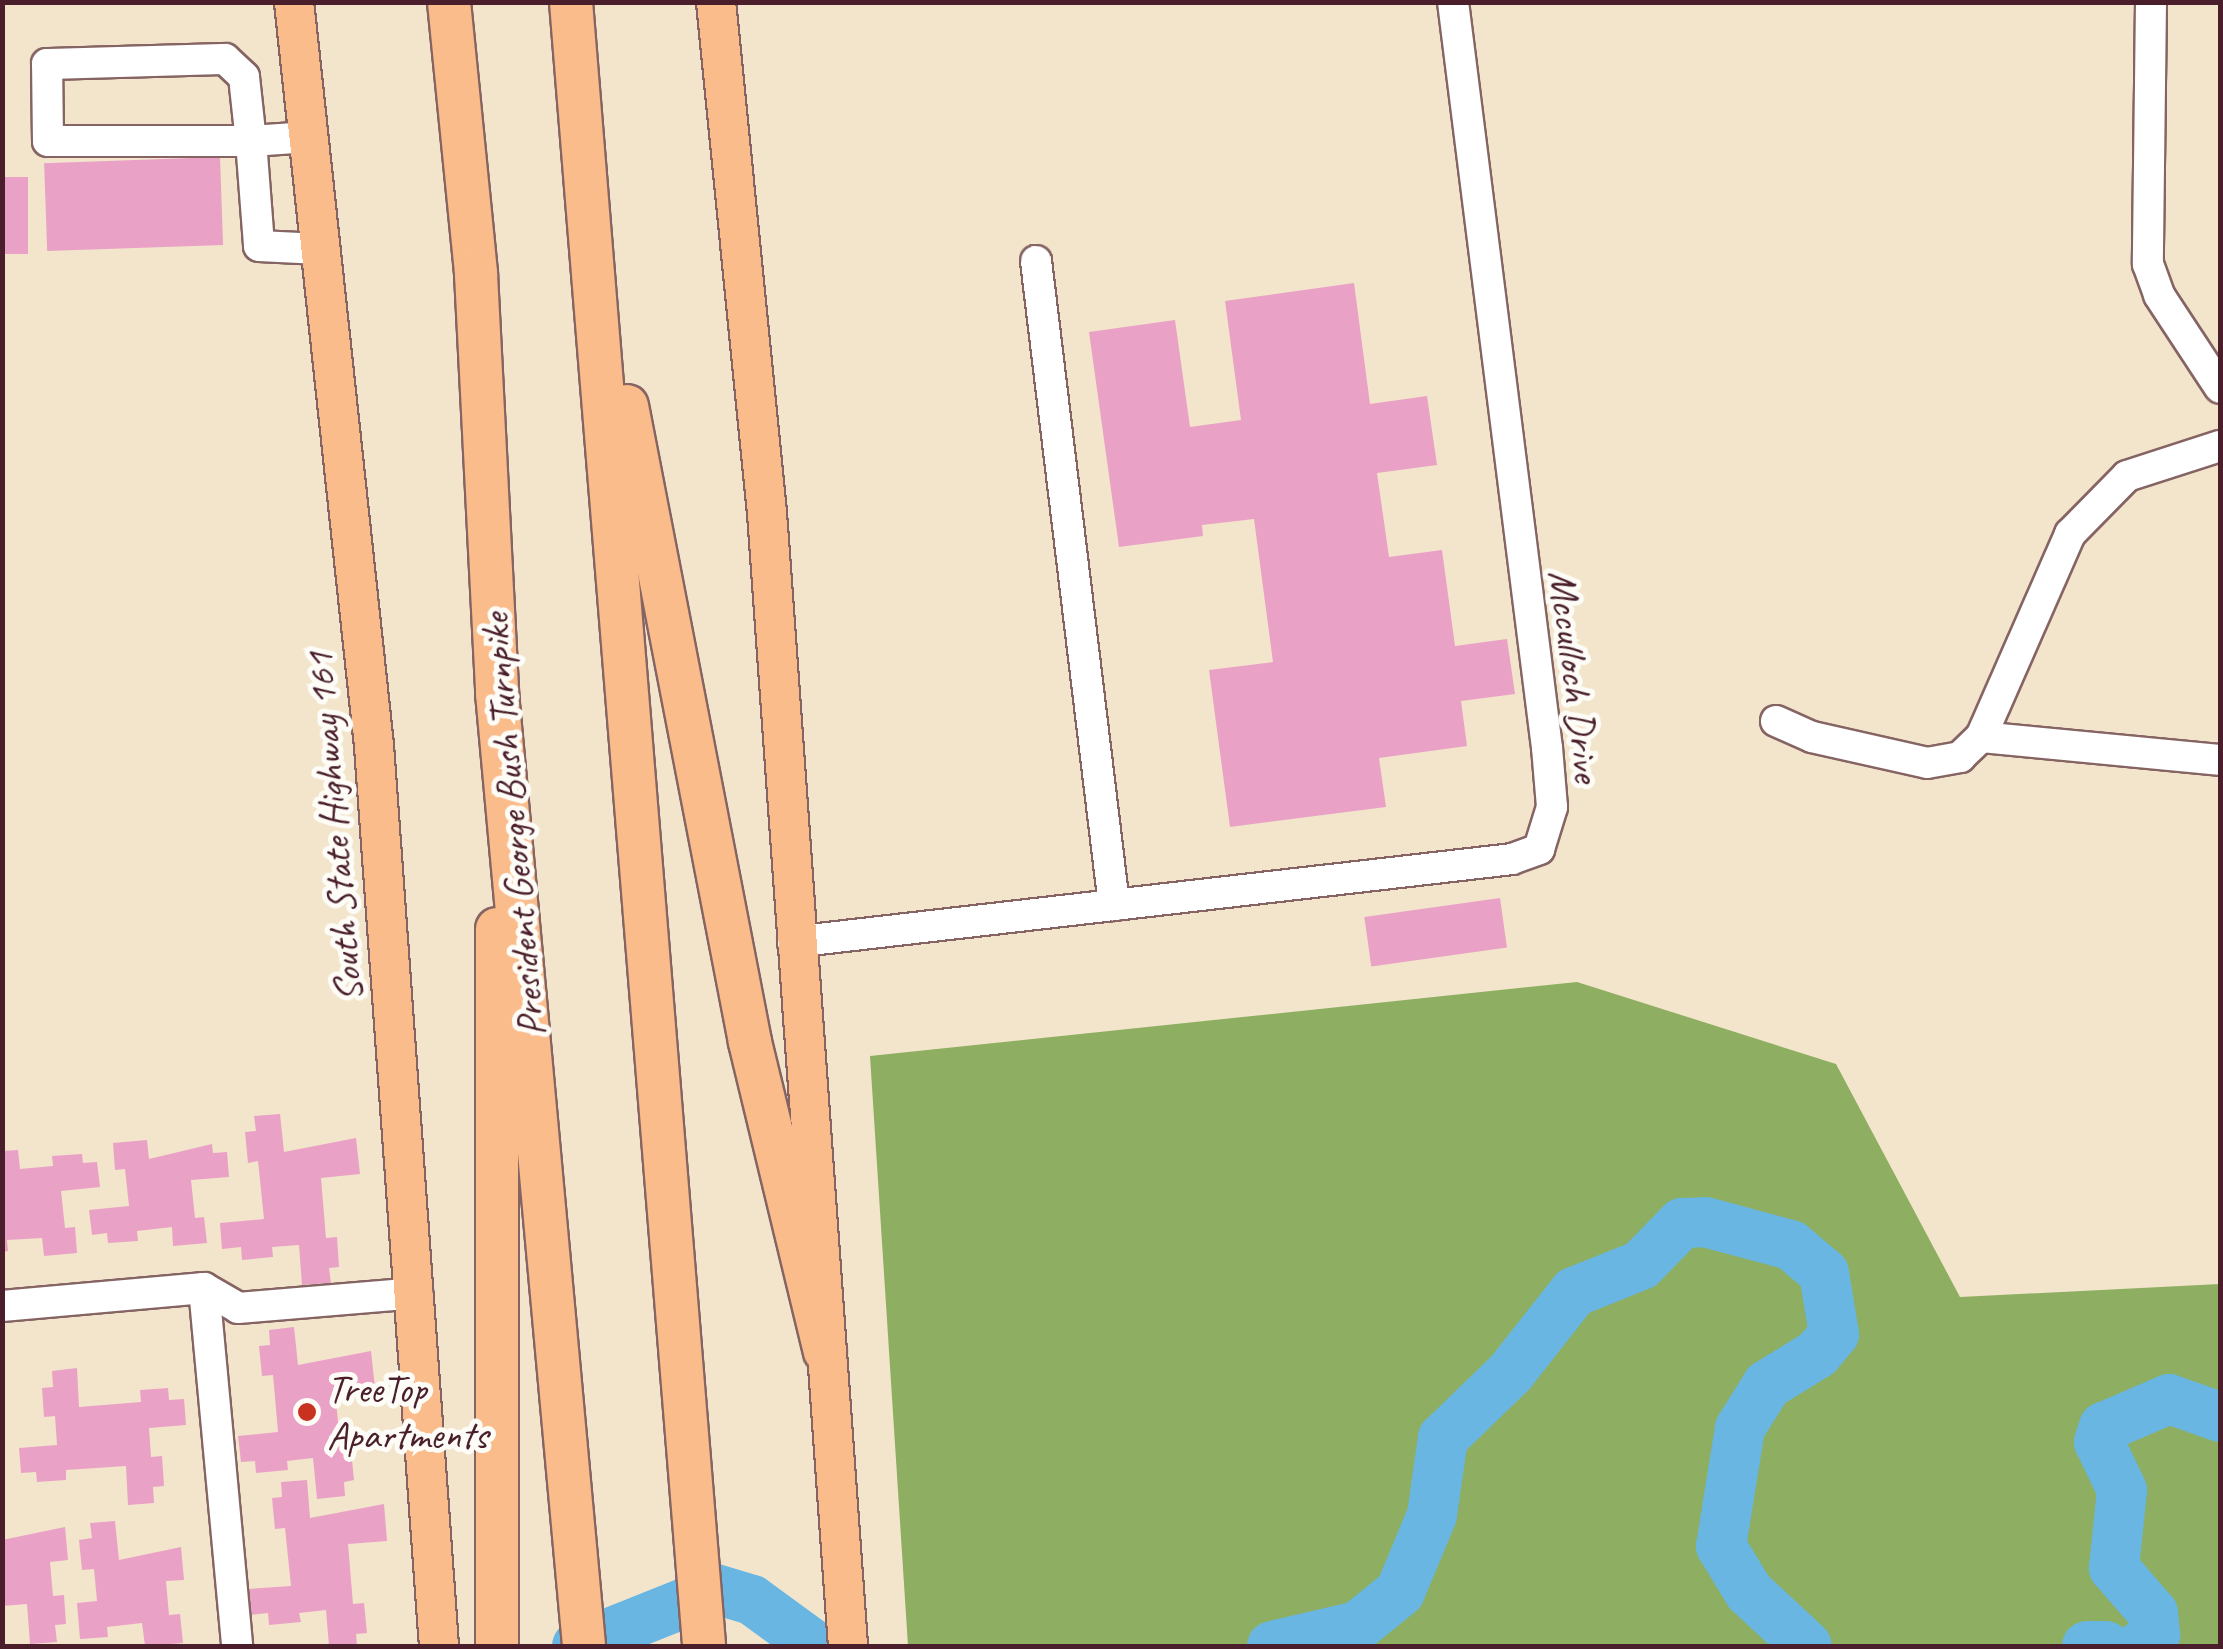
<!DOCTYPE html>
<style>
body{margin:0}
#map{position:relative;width:2223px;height:1649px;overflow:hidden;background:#f2e5cb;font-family:Caveat,sans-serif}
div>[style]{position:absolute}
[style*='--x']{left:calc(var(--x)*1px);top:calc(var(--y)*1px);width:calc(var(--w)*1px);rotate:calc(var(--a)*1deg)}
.forest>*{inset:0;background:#8eae61}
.river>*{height:50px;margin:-25px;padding:0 25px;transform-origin:25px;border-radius:25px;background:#69b6e3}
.building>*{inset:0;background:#eaa1c6;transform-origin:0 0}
.roads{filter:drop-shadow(2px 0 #856463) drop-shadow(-2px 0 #856463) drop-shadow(0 2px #856463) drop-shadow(0 -2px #856463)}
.minor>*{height:30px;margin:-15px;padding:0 15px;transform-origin:15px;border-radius:15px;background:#fff}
.major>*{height:38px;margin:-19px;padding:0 19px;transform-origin:19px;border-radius:19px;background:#fabc8b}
.highway>*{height:42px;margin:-21px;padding:0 21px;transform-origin:21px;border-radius:21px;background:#fabc8b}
.dots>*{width:28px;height:28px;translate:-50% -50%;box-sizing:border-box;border:5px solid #fdfcf7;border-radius:50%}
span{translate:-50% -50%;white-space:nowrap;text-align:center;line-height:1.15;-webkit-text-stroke:10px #fdfcf7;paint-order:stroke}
.street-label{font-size:40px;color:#4a1f2b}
.poi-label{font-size:40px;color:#4a1f2b}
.left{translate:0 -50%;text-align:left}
.frame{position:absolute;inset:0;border:5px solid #4a1f2b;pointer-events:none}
</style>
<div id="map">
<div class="forest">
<div style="clip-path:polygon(1577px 982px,1836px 1064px,1960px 1297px,2220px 1284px,2220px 1646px,908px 1646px,870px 1056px)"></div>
</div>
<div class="river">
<div style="--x:577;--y:1646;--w:118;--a:-21.8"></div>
<div style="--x:687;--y:1602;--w:27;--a:-34"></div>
<div style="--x:709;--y:1587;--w:45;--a:16.8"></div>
<div style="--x:752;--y:1600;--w:78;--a:36.1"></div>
<div style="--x:1272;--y:1646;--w:88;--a:-13.1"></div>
<div style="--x:1358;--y:1626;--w:54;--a:-39"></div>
<div style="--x:1400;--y:1592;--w:83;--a:-67.4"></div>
<div style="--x:1432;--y:1515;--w:78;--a:-81.9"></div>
<div style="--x:1443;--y:1438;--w:95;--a:-44.1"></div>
<div style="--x:1511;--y:1372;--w:102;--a:-51.8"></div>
<div style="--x:1574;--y:1292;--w:72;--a:-21.9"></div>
<div style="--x:1641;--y:1265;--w:59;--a:-45.7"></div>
<div style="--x:1682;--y:1223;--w:23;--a:-2"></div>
<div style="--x:1705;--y:1222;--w:89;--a:15"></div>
<div style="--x:1791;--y:1245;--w:43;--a:40.3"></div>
<div style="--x:1824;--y:1273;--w:62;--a:80.7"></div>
<div style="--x:1834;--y:1334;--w:26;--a:130"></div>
<div style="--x:1817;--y:1354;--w:59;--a:148.2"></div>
<div style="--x:1767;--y:1385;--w:51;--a:122.1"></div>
<div style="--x:1740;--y:1428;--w:120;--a:99.1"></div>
<div style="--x:1721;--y:1546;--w:54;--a:58.7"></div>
<div style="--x:1749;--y:1592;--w:79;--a:43"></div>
<div style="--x:2087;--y:1646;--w:19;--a:0"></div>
<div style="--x:2140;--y:1646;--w:19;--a:-36"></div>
<div style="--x:2155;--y:1635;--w:22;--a:-95"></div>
<div style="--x:2153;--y:1613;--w:60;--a:-130.9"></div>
<div style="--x:2114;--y:1568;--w:78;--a:-84.1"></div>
<div style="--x:2122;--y:1490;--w:53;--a:-115.6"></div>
<div style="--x:2099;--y:1442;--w:16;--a:-72"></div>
<div style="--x:2104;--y:1427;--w:71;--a:-23.3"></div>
<div style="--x:2169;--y:1399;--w:54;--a:19.4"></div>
</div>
<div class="building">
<div style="left:220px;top:157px;width:88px;height:176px;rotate:88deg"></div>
<div style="left:2px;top:177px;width:26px;height:77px"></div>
<div style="clip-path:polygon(1354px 283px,1370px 404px,1427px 396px,1437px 465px,1377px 473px,1389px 557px,1442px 550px,1455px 646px,1507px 639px,1515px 694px,1461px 701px,1467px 746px,1379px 758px,1386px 807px,1230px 827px,1209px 670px,1273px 662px,1254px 519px,1202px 525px,1203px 536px,1119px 547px,1089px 332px,1175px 320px,1190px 427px,1241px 420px,1225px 301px)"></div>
<div style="left:1500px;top:898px;width:50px;height:137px;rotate:82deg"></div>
<div style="clip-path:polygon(280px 1114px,284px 1152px,356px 1138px,360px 1174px,321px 1178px,326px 1238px,337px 1237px,339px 1267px,329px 1268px,331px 1283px,302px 1285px,299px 1245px,272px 1247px,273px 1257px,242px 1260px,241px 1247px,222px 1249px,220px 1223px,264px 1219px,258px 1161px,248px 1163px,245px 1132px,256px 1131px,254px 1116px)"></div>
<div style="clip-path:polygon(147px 1140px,149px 1159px,212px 1144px,213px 1153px,227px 1152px,229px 1177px,191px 1180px,195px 1218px,204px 1217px,207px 1243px,173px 1246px,172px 1227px,137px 1231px,138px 1241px,108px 1243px,107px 1233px,92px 1235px,89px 1210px,129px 1206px,125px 1169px,115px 1170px,113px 1143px)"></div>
<div style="clip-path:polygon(18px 1150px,20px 1169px,53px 1166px,52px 1156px,82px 1154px,83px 1163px,97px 1162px,100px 1187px,61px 1191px,65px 1228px,75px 1227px,77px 1253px,44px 1256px,42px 1238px,7px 1240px,8px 1251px,2px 1252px,2px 1151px)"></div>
<div style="clip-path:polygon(294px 1327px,298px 1365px,371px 1351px,375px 1388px,335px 1392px,341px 1451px,351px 1450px,354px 1480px,344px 1482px,345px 1496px,317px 1499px,313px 1458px,287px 1461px,288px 1470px,256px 1473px,255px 1461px,241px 1462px,238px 1436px,278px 1432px,273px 1375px,262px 1376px,259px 1346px,270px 1345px,269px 1330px)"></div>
<div style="clip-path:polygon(77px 1368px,79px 1407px,141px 1402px,140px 1390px,168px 1388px,169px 1400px,184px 1399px,186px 1425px,149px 1428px,151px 1457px,162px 1456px,164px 1486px,153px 1487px,154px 1503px,128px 1505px,126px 1466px,66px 1470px,66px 1480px,37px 1482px,36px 1472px,21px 1473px,19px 1448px,57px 1445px,55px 1416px,44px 1417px,42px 1388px,53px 1387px,52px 1371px)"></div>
<div style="clip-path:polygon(307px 1480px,310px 1518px,384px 1504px,387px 1541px,348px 1544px,353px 1604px,364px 1603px,367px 1633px,356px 1634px,357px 1646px,329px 1646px,326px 1610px,299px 1613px,301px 1622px,269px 1625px,268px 1613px,249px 1615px,247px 1589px,291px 1586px,285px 1528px,275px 1529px,272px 1498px,282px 1497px,281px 1482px)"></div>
<div style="clip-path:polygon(115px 1521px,119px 1560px,181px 1547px,184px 1580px,166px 1581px,169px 1615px,180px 1614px,183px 1643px,145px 1646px,142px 1623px,107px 1627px,108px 1637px,80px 1639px,77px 1603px,97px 1601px,94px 1569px,82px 1570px,79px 1540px,92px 1538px,90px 1523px)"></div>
<div style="clip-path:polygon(65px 1527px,68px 1560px,50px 1562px,53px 1596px,64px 1595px,66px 1624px,55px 1625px,57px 1642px,30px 1644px,27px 1604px,2px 1606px,2px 1540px)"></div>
</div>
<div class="roads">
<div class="minor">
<div style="--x:2151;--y:2;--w:262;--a:90.7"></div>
<div style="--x:2148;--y:264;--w:33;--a:70"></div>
<div style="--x:2159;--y:295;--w:111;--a:56.7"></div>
<div style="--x:225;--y:59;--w:26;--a:43"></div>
<div style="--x:244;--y:77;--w:64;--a:83.8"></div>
<div style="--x:251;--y:141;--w:203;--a:180"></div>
<div style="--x:48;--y:141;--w:77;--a:-90.7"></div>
<div style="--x:47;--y:64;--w:178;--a:-1.6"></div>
<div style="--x:309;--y:137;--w:58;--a:176.1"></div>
<div style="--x:251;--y:141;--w:105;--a:85.6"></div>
<div style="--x:259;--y:246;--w:61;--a:2.8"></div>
<div style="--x:1036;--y:261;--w:649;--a:83.09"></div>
<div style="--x:1776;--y:721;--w:39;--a:24"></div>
<div style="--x:1812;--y:737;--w:118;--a:12.7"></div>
<div style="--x:1927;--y:763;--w:34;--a:-10"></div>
<div style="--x:1960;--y:757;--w:29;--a:-44"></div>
<div style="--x:1981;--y:737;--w:222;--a:-66.3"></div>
<div style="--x:2070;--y:534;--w:81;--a:-45.5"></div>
<div style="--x:2127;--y:476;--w:98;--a:-17.9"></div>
<div style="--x:1981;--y:737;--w:240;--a:5.5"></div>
<div style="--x:793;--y:942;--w:724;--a:-6.58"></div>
<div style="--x:1512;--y:859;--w:29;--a:-20"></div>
<div style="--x:1539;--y:849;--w:44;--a:-72.8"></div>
<div style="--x:1552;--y:807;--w:59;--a:-94.8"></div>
<div style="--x:1547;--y:748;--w:752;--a:-97.18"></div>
<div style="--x:204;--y:1288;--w:39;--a:30"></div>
<div style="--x:238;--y:1308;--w:180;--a:-4.8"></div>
<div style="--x:2;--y:1306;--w:203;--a:-5.1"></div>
<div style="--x:204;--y:1288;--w:360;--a:84.7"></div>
</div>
<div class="major">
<div style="--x:294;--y:2;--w:748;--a:83.86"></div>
<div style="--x:374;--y:746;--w:902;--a:85.87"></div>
<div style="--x:716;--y:2;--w:514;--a:84.3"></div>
<div style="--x:767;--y:513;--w:1136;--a:85.91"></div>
</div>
<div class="highway">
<div style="--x:449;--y:2;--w:273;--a:84.3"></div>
<div style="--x:476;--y:274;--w:420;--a:87.1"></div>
<div style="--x:497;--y:693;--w:957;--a:84.78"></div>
<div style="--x:571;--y:2;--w:1649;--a:85.37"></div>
<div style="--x:627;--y:406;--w:648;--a:79.05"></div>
<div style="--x:750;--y:1042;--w:318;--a:76.4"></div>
<div style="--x:497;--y:1646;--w:717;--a:-90"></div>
</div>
</div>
<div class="dots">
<div style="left:307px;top:1412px;background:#c8321e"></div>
</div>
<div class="street-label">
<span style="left:1575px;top:676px;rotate:83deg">Mcculloch Drive</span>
<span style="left:513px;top:825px;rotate:-95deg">President George Bush Turnpike</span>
<span style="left:334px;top:827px;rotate:-95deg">South State Highway 161</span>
</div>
<div class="poi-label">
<span class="left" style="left:327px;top:1412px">TreeTop<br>Apartments</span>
</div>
<div class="frame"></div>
</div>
